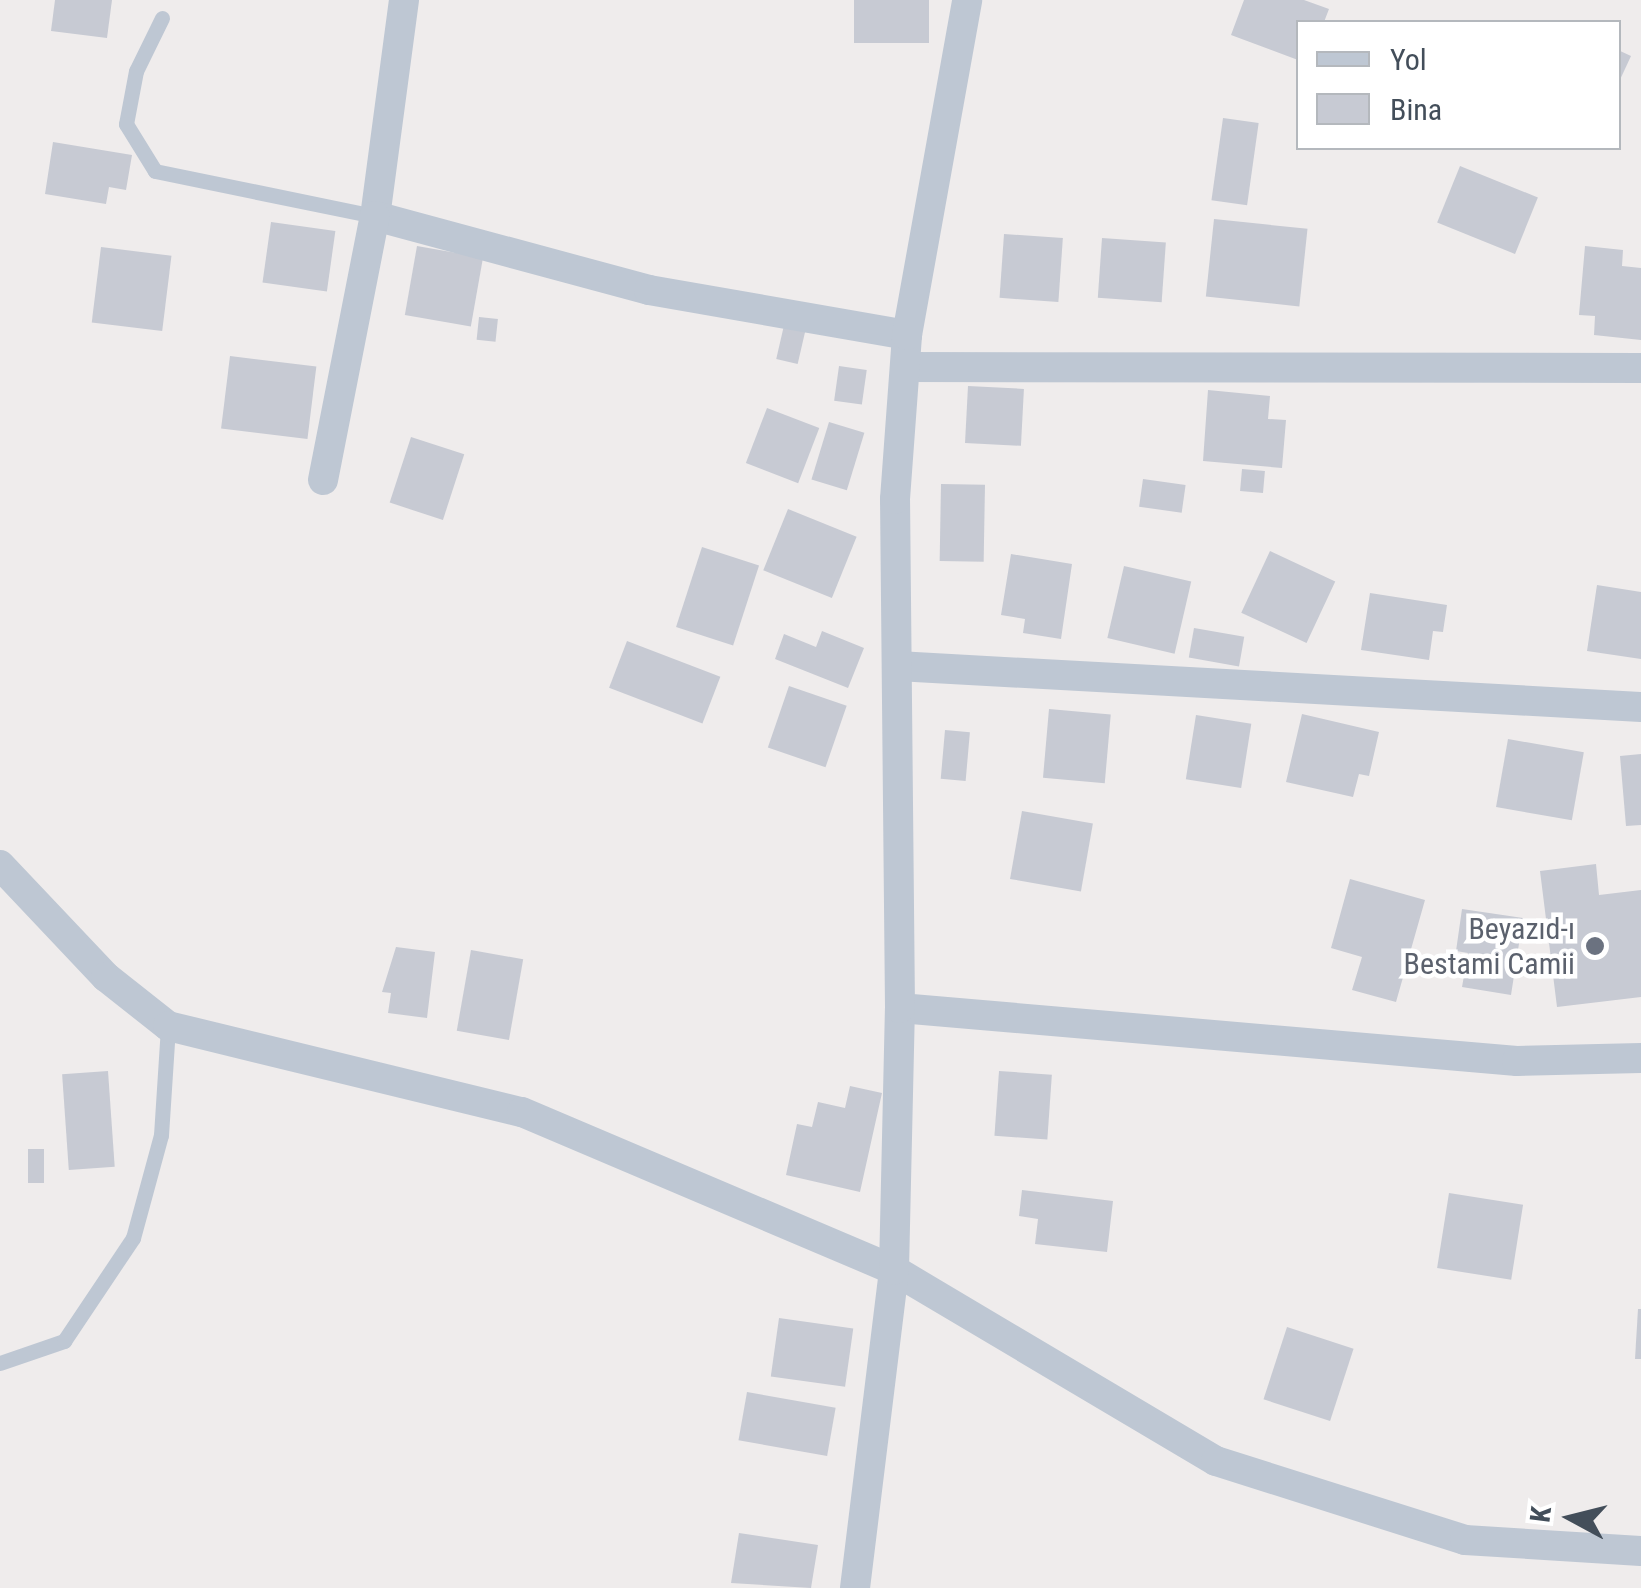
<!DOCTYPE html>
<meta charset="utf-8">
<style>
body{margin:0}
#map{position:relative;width:1641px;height:1588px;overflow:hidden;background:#efecec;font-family:"Roboto Condensed",sans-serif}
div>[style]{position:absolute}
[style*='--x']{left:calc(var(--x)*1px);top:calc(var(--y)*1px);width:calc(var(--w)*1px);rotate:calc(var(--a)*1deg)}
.building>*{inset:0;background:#c7cad3;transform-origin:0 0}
.lane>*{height:15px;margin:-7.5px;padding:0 7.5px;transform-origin:7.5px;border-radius:7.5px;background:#bec7d3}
.street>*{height:30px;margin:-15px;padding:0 15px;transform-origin:15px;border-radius:15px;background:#bec7d3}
.dots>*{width:28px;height:28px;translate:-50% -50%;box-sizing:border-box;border:5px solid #fff;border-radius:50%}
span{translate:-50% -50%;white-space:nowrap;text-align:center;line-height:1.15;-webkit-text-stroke:9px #fff;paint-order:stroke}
.worship-label{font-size:30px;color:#5b616d}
.right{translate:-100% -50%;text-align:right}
.legend{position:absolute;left:1296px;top:20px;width:325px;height:130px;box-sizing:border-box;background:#fff;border:2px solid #b4b8bd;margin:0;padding:12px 18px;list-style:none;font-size:30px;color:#434e5a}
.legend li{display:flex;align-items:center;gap:20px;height:50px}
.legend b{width:50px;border:2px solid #b4b8bd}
.north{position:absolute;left:1521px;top:1468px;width:100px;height:100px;-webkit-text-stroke:8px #fff;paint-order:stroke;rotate:277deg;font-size:28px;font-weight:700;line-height:40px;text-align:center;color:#434e5a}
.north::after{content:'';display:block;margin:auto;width:35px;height:45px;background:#434e5a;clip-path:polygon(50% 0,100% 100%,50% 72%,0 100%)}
</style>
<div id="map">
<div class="building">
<div style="clip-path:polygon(55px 0,112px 0,107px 38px,51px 31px)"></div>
<div style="left:854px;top:0;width:75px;height:43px"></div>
<div style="clip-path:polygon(1244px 0,1304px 0,1329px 9px,1324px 22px,1298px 22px,1298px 60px,1231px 35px)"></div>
<div style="clip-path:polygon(1618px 50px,1631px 56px,1618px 84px)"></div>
<div style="left:1223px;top:118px;width:36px;height:83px;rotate:8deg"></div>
<div style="clip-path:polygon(53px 142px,132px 155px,126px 190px,109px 187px,106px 204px,45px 194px)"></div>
<div style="left:1460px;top:166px;width:84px;height:61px;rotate:22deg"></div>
<div style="left:1214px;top:219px;width:94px;height:78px;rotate:6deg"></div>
<div style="left:271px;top:222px;width:65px;height:61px;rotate:8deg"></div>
<div style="left:1004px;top:234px;width:59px;height:64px;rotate:4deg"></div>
<div style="left:1102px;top:238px;width:64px;height:60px;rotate:4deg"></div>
<div style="left:417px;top:246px;width:67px;height:70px;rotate:10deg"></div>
<div style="clip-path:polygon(1585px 246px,1623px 250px,1622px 266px,1641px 268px,1641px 340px,1594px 335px,1595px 316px,1579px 315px)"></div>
<div style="left:101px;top:247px;width:71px;height:76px;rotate:7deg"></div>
<div style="left:479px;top:317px;width:19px;height:23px;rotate:6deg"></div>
<div style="left:785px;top:321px;width:22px;height:39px;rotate:13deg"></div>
<div style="left:230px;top:356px;width:87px;height:73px;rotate:7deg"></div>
<div style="left:839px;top:366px;width:28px;height:35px;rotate:8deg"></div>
<div style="left:968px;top:386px;width:56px;height:57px;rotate:3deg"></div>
<div style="clip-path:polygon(1208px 390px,1270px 396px,1268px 419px,1286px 420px,1282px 468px,1203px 461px)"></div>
<div style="left:767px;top:408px;width:56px;height:59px;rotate:21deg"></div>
<div style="left:829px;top:422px;width:37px;height:60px;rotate:17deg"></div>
<div style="left:411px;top:437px;width:56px;height:69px;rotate:18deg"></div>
<div style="left:1242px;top:469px;width:23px;height:22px;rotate:5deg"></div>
<div style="left:1143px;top:479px;width:43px;height:28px;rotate:8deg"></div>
<div style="left:941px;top:484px;width:44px;height:77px;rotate:1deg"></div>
<div style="left:788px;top:509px;width:74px;height:66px;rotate:22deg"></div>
<div style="left:702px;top:547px;width:60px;height:84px;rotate:18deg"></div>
<div style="left:1270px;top:551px;width:72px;height:68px;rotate:25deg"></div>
<div style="clip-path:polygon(1011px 554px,1072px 564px,1061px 639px,1023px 633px,1025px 619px,1001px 615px)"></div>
<div style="left:1124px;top:566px;width:69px;height:74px;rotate:13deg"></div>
<div style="clip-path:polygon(1597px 585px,1641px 592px,1641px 659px,1587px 651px)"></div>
<div style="clip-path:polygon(1370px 593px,1447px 605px,1443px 632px,1433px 631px,1429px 660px,1361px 650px)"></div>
<div style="left:1194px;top:628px;width:51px;height:30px;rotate:10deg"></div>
<div style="clip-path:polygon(822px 631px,864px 648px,848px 688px,775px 659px,784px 634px,816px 647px)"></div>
<div style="left:627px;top:641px;width:100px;height:50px;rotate:21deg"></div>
<div style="left:789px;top:686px;width:61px;height:65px;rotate:19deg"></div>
<div style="left:1049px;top:709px;width:62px;height:69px;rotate:5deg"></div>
<div style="clip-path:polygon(1302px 714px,1379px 732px,1369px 776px,1359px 774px,1353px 797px,1286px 782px)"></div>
<div style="left:1196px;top:715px;width:56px;height:65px;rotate:9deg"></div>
<div style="left:945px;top:730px;width:25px;height:49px;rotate:5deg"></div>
<div style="left:1508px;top:739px;width:77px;height:69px;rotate:10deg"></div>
<div style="clip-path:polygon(1641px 754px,1641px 825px,1626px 826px,1620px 756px)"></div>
<div style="left:1022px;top:811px;width:72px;height:69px;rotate:10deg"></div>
<div style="clip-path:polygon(1596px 864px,1599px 895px,1641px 890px,1641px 997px,1557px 1007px,1540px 871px)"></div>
<div style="clip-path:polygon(1350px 879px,1425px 900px,1396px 1002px,1352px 990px,1362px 957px,1331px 948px)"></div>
<div style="clip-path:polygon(1462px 909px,1523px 918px,1511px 995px,1462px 987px,1468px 953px,1456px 951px)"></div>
<div style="clip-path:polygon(396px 947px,435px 952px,427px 1018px,388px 1013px,391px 993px,382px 992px)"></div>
<div style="left:471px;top:950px;width:53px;height:82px;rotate:10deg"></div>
<div style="left:108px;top:1071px;width:96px;height:46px;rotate:86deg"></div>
<div style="left:999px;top:1071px;width:53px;height:65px;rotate:4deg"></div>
<div style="clip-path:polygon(850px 1086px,882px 1093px,860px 1192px,786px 1175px,797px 1124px,812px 1127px,818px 1102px,845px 1108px)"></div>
<div style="left:28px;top:1149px;width:16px;height:34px"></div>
<div style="clip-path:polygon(1022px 1190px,1113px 1201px,1107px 1252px,1035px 1244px,1038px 1219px,1019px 1216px)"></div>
<div style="left:1449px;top:1193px;width:75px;height:76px;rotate:9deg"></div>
<div style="clip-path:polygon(1638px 1309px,1641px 1309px,1641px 1359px,1635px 1359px)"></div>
<div style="left:779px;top:1318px;width:75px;height:59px;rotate:8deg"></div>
<div style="left:1287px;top:1327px;width:70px;height:76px;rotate:18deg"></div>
<div style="left:747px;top:1392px;width:90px;height:49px;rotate:10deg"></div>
<div style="clip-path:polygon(739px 1533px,818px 1545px,811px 1588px,731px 1583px)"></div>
</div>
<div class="lane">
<div style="--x:162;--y:18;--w:59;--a:116.1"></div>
<div style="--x:136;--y:71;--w:54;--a:100.7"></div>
<div style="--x:126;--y:124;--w:55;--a:58.3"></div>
<div style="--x:155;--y:171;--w:225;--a:11.6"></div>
<div style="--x:0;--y:1363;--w:68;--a:-19"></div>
<div style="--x:64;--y:1341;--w:124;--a:-56.2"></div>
<div style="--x:133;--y:1238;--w:107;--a:-74.8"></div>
<div style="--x:161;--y:1135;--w:109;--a:-86.3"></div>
</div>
<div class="street">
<div style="--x:404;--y:0;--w:218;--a:97.6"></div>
<div style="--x:375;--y:216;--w:284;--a:15.1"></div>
<div style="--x:649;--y:290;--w:262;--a:9.9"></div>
<div style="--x:907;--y:367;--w:734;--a:0.08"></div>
<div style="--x:323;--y:480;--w:269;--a:-78.9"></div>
<div style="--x:897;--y:666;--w:745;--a:3.15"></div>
<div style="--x:0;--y:865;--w:154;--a:46.6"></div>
<div style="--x:106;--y:977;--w:79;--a:38.3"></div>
<div style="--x:168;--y:1026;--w:364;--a:13.7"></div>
<div style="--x:522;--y:1112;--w:404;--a:23"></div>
<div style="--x:894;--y:1270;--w:374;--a:30.7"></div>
<div style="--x:1216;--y:1461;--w:261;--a:17.6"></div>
<div style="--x:1465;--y:1540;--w:176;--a:3.6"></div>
<div style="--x:900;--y:1008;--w:619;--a:4.91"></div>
<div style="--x:1517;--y:1061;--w:124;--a:-1.4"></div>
<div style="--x:855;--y:1588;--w:320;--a:-83"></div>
<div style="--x:894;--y:1270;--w:262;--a:-88.7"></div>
<div style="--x:900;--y:1008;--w:509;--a:-90.56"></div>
<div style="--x:895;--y:499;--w:164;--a:-85.8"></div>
<div style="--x:907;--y:335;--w:340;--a:-79.8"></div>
</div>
<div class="dots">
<div style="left:1595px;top:946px;background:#6b7280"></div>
</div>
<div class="worship-label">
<span class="right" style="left:1575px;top:946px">Beyazıd-ı<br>Bestami Camii</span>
</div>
<ul class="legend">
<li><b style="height:12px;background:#bec7d3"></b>Yol</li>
<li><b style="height:28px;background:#c7cad3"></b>Bina</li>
</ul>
<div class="north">K</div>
</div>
